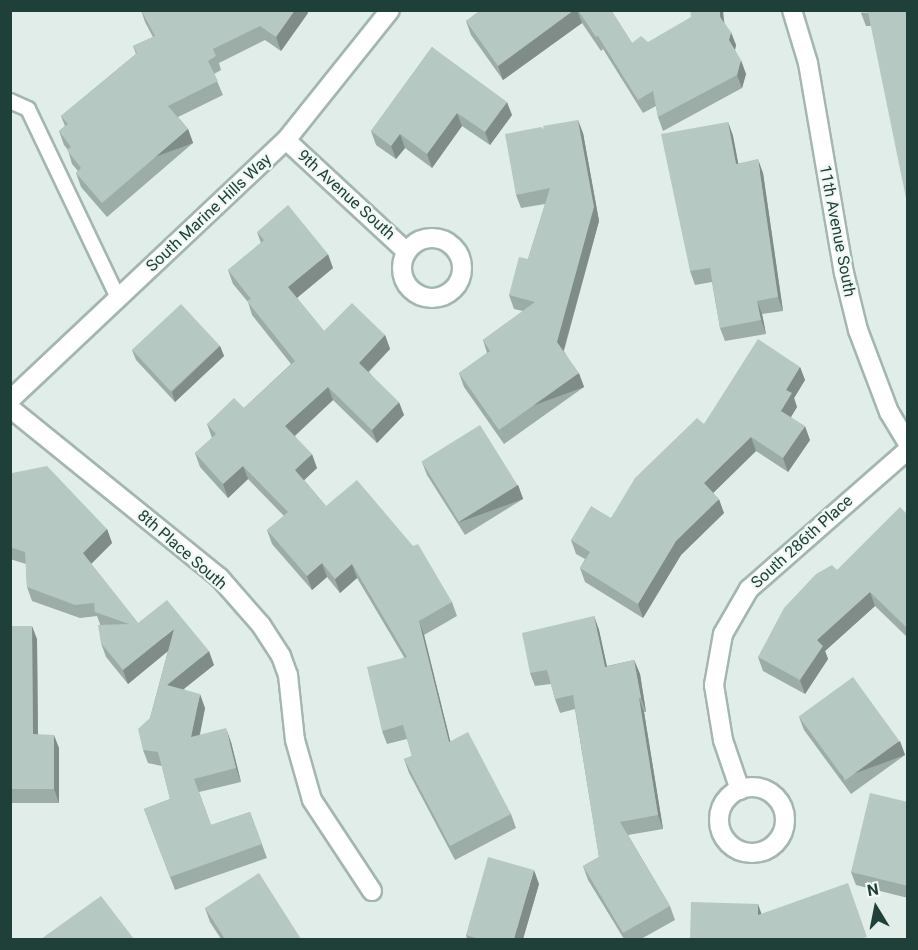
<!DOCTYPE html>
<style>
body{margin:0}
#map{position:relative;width:918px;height:950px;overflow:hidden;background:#e1ede8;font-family:Roboto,sans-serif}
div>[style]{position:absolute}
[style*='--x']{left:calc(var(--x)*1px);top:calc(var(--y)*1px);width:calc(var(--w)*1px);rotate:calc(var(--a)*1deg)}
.roads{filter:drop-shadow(2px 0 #a3b6b0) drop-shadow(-2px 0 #a3b6b0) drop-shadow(0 2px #a3b6b0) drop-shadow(0 -2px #a3b6b0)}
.lane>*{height:14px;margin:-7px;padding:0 7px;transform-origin:7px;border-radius:7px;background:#fff}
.street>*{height:18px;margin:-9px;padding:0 9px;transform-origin:9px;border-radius:9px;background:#fff}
.street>.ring{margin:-9px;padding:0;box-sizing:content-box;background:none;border:18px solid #fff;border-radius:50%}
.wall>*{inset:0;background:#9caca6}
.shaded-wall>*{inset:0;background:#7f8c87;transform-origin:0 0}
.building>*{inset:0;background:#b5c8c1;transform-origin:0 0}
span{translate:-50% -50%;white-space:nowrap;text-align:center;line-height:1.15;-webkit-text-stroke:4.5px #f1f9f5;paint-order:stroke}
.street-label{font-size:16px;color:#1f4038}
.frame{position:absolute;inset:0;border:12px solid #1f4038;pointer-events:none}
.north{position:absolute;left:846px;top:878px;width:60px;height:60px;-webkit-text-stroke:4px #f1f9f5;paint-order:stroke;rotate:350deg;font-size:16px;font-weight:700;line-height:24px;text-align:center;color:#1f4038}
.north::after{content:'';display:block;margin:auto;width:21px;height:27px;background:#1f4038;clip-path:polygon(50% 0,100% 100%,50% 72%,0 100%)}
</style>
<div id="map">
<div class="roads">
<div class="lane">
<div style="--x:10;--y:101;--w:20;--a:24"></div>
<div style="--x:28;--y:109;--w:209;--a:64.5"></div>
</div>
<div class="street">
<div style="--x:792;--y:10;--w:55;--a:73.2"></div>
<div style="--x:808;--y:63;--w:213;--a:80.3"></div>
<div style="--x:844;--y:273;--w:59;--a:76.2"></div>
<div style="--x:858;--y:330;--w:88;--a:69.3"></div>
<div style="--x:889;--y:412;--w:37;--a:59"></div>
<div style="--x:286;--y:140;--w:163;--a:42.8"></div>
<div class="ring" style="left:402px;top:238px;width:42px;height:42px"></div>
<div style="--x:10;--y:400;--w:379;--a:-43.3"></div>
<div style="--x:286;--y:140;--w:166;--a:-51.3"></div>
<div style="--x:10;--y:408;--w:269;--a:39"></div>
<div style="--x:219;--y:577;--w:64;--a:48.8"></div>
<div style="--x:261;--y:625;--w:37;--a:57"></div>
<div style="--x:281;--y:656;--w:20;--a:70"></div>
<div style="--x:288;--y:675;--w:65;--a:83.9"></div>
<div style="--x:295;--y:740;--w:62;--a:74.2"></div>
<div style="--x:312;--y:800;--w:109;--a:56.6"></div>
<div class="ring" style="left:719px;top:787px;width:48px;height:48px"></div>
<div style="--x:740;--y:790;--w:53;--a:-108.8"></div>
<div style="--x:723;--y:740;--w:56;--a:-99.3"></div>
<div style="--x:714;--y:685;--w:52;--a:-80"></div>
<div style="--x:723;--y:634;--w:52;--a:-60"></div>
<div style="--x:749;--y:589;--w:211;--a:-41.2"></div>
</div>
</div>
<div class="wall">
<div style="clip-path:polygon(141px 10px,306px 10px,308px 13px,281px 51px,265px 40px,219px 63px,221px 70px,214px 74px,223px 95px,178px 117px,188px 129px,193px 143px,107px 217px,81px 187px,76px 173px,78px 171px,72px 164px,68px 150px,64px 145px,59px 131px,65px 126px,61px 116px,136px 54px,133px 46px,153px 37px,145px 22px)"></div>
<div style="clip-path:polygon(481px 10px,611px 10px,632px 43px,648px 42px,724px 22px,736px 45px,735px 50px,746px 74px,742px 88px,663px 131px,658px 117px,656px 106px,643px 113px,603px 49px,601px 51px,582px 23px,503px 80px,471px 35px,466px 21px)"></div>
<div style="clip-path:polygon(908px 10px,870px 26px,866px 26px,861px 13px)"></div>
<div style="clip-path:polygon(432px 47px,512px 115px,490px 145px,462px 126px,432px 168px,405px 148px,396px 159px,376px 145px,371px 131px)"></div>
<div style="clip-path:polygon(728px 122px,733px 136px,738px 163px,763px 173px,783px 311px,762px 314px,766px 334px,725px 341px,720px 328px,712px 282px,695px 285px,690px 271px)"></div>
<div style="clip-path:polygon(583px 133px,599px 221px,564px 351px,584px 387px,504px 444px,464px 387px,459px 373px,487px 353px,483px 340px,523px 311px,514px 309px,509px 295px,528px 259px,545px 204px,521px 208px,516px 195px)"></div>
<div style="clip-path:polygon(257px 232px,333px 268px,297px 298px,324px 331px,385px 335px,390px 349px,369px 372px,404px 415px,377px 443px,333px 400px,295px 436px,317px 468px,304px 480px,326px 506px,452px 602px,457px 616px,424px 635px,450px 741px,511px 814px,516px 828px,455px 860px,409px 773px,404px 759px,412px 756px,407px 739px,387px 744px,382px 731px,404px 657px,357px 578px,340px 593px,327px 577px,312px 590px,272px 544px,267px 530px,284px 516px,248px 479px,228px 498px,200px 467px,195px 453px,212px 438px,207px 424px,244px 408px,291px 364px,252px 315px,248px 302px,233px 284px,228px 270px,261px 243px)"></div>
<div style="clip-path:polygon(220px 346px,224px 356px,175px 402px,136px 360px,132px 350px)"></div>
<div style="clip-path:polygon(800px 367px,805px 380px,794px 398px,797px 407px,791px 417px,810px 440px,788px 472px,756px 451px,713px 493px,724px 513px,681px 555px,643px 618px,585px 582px,580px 568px,585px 559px,576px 554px,571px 540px,611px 518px,704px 424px)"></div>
<div style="clip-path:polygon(422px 462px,518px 485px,523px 499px,465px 535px,427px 475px)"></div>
<div style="clip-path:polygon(10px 480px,107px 529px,112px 543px,91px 564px,138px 623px,214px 665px,184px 689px,205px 708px,200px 735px,231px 742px,241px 782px,199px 792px,211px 825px,250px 812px,267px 858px,175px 890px,144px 809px,170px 799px,162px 766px,148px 763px,143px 750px,150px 718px,168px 651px,128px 684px,106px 657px,101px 643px,100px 624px,97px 616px,80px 618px,32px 601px,27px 587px,26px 564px,10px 559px)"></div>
<div style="clip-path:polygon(908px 515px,908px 638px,875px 606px,825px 651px,828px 659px,805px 694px,763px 671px,758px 657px,837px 570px)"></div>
<div style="clip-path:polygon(594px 616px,599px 630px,607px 666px,634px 660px,640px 674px,646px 712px,644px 712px,663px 829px,628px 835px,670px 906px,675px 920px,641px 939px,624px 939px,588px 880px,583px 866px,599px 857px,575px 709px,560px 713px,555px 699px,551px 684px,535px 686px,530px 673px)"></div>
<div style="clip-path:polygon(10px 626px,37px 639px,38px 734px,59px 748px,59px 803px,11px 803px,11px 823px)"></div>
<div style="clip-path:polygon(799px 717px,905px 755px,851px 794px,804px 730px)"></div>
<div style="clip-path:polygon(908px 802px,908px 898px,856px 885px,851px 872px)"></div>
<div style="clip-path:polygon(539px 884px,523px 939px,467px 939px,466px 935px)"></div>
<div style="clip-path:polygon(205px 908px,301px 939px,221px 939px,210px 922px)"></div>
</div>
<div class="shaded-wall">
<div style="clip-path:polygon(295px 10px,306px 10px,308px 13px,281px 51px,276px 37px)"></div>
<div style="clip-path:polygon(574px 10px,577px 10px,582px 23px,503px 80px,498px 66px)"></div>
<div style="clip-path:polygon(720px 10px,723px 10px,725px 30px,720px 17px)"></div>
<div style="clip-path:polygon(731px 32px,736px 45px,734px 54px,729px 40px)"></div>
<div style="clip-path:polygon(741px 60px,746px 74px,742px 88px,737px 75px)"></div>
<div style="clip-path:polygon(507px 102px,512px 115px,490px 145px,485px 132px)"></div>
<div style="clip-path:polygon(457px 113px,462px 126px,432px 168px,427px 154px)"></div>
<div style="clip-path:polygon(578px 120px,583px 133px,599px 221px,562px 356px,557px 342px)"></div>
<div style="clip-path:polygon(728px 122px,733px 136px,741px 178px,736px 164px)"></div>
<div style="left:188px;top:129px;width:15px;height:113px;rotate:70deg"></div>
<div style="clip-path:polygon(400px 134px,405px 148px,396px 159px,391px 146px)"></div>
<div style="clip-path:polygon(758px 159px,763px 173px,783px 311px,778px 297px)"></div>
<div style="clip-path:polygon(328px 254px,333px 268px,293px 301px,288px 287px)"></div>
<div style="clip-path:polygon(757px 301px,762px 314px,766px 334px,761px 320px)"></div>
<div style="clip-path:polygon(385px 335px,390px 349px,364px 376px,359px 363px)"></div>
<div style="clip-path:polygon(220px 346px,224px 356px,175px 402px,172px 392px)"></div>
<div style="clip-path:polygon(800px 367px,805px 380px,794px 398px,797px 407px,786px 425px,781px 411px,786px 390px)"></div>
<div style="left:579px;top:373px;width:15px;height:98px;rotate:70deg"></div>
<div style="clip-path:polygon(328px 387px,333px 400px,290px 440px,285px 426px)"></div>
<div style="clip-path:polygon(399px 402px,404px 415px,377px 443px,372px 430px)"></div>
<div style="clip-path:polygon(805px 426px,810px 440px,788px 472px,783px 458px)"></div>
<div style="clip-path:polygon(751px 437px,756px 451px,709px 497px,704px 483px)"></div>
<div style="clip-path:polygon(312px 454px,317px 468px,300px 484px,295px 470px)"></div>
<div style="clip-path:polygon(243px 466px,248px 479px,228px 498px,223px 484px)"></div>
<div style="left:518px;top:485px;width:15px;height:68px;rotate:70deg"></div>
<div style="clip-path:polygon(719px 499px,724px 513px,681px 555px,643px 618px,638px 604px,676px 541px)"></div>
<div style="clip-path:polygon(107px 529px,112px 543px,88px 567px,83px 553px)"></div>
<div style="clip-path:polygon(322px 563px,327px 577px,312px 590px,307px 576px)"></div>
<div style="clip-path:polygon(352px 564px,357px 578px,340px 593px,335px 579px)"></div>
<div style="clip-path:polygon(870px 592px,875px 606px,825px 651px,828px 659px,805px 694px,800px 680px,817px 640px)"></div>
<div style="clip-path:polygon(594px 616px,599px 630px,610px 681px,605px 667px)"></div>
<div style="clip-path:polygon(419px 621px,424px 635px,454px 756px,449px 742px)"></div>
<div style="clip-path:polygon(32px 626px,37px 639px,38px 748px,33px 734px)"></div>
<div style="clip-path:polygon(174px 629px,179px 642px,128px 684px,123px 670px)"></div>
<div style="clip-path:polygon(209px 651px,214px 665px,172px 698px,167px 685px)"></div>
<div style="clip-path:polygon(634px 660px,640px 674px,646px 712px,641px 698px)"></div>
<div style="clip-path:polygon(200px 694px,205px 708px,196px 751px,191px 737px)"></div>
<div style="clip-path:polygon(639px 698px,644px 712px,663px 829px,658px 815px)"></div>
<div style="clip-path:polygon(226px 728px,231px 742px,241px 782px,236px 768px)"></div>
<div style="clip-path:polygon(54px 735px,59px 748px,59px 803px,54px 789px)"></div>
<div style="left:900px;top:741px;width:15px;height:67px;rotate:70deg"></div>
<div style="clip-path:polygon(10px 800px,11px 803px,11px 823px,10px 821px)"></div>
<div style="clip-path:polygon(534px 870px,539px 884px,523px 939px,514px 939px)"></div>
<div style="clip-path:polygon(758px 904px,763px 918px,758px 915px)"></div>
</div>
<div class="building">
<div style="clip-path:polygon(141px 10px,295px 10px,276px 37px,260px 26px,213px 49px,216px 56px,208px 61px,218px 81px,168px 106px,188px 129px,102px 203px,76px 173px,81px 168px,67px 150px,71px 147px,59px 131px,68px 124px,61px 116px,137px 53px,133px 46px,155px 36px)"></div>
<div style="clip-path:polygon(481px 10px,574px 10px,498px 66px,466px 21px)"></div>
<div style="clip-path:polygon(578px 10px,611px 10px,632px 43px,641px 36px,648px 42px,691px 17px,690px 10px,720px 10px,720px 17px,731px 32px,729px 40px,741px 60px,737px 75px,658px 117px,653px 91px,638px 100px,598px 36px,596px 37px)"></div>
<div style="clip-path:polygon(861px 10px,908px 10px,908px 208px,868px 12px,861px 13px)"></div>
<div style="clip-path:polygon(432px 47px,507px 102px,485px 132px,457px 113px,427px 154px,400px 134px,391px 146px,371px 131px)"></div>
<div style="clip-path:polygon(578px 120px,594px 207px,557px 342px,579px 373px,499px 430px,459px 373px,490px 351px,483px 340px,535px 302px,509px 295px,519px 257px,528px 259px,550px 188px,516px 195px,505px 134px,541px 127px,544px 129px,543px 126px)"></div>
<div style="clip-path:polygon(728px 122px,736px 164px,758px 159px,778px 297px,757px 301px,761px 320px,720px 328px,710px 268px,690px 271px,661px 134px)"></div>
<div style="clip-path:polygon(288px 205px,328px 254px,288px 287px,324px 331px,352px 303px,385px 335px,359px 363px,399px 402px,372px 430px,328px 387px,285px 426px,312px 454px,295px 470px,326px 506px,357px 480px,413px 546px,418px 544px,452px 602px,419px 621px,449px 742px,468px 732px,511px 814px,450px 846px,404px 759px,412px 756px,403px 725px,382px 731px,367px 667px,407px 657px,352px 564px,335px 579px,322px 563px,307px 576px,267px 530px,288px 512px,243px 466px,223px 484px,195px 453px,216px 434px,207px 424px,234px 398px,244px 408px,295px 361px,247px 301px,251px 299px,228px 270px,264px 240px,257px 232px)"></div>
<div style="left:181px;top:304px;width:57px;height:67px;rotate:47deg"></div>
<div style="clip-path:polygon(758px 339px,800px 367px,786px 390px,792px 393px,781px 411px,805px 426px,783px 458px,751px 437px,704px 483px,719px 499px,676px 541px,638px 604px,580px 568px,590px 552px,571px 540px,591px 506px,611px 518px,635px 478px,697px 418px,704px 424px)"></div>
<div style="left:480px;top:425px;width:71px;height:69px;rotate:58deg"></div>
<div style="clip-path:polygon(47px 466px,107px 529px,83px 553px,138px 623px,167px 600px,209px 651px,167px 685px,200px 694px,191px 737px,226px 728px,236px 768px,194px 779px,211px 825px,250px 812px,262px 844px,170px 877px,144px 809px,170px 799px,158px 752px,143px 750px,138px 729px,150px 718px,174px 629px,123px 670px,101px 643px,98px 625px,129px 624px,95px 612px,94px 603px,75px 605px,27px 587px,25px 552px,10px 547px,10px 480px,12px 473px)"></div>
<div style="clip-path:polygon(900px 507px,908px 515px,908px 629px,870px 592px,817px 640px,823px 646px,800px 680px,758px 657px,784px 608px,816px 574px,832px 565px,837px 570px)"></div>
<div style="clip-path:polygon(594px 616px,605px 667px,634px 660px,641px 698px,639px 698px,658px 815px,620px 822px,670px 906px,623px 933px,583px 866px,599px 857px,573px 695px,555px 699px,547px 670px,530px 673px,522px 633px)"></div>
<div style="clip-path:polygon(10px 626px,32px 626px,33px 734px,54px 735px,54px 789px,10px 789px)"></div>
<div style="left:853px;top:677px;width:79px;height:67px;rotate:54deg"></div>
<div style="clip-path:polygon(870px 793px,908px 802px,908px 886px,851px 872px)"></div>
<div style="clip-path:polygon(488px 857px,534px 870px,514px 939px,479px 939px,466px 935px)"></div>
<div style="clip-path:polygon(259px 873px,301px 939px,225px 939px,205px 908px)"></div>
<div style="clip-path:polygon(848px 883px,867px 937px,859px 939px,690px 939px,691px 902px,758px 904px,758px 915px)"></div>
<div style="clip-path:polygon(101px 896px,134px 939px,41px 939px)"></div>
</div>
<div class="street-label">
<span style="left:346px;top:195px;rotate:42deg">9th Avenue South</span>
<span style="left:209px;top:213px;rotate:-43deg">South Marine Hills Way</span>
<span style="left:837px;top:231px;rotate:79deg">11th Avenue South</span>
<span style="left:802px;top:542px;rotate:-42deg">South 286th Place</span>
<span style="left:182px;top:550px;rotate:41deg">8th Place South</span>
</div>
<div class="frame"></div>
<div class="north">N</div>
</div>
